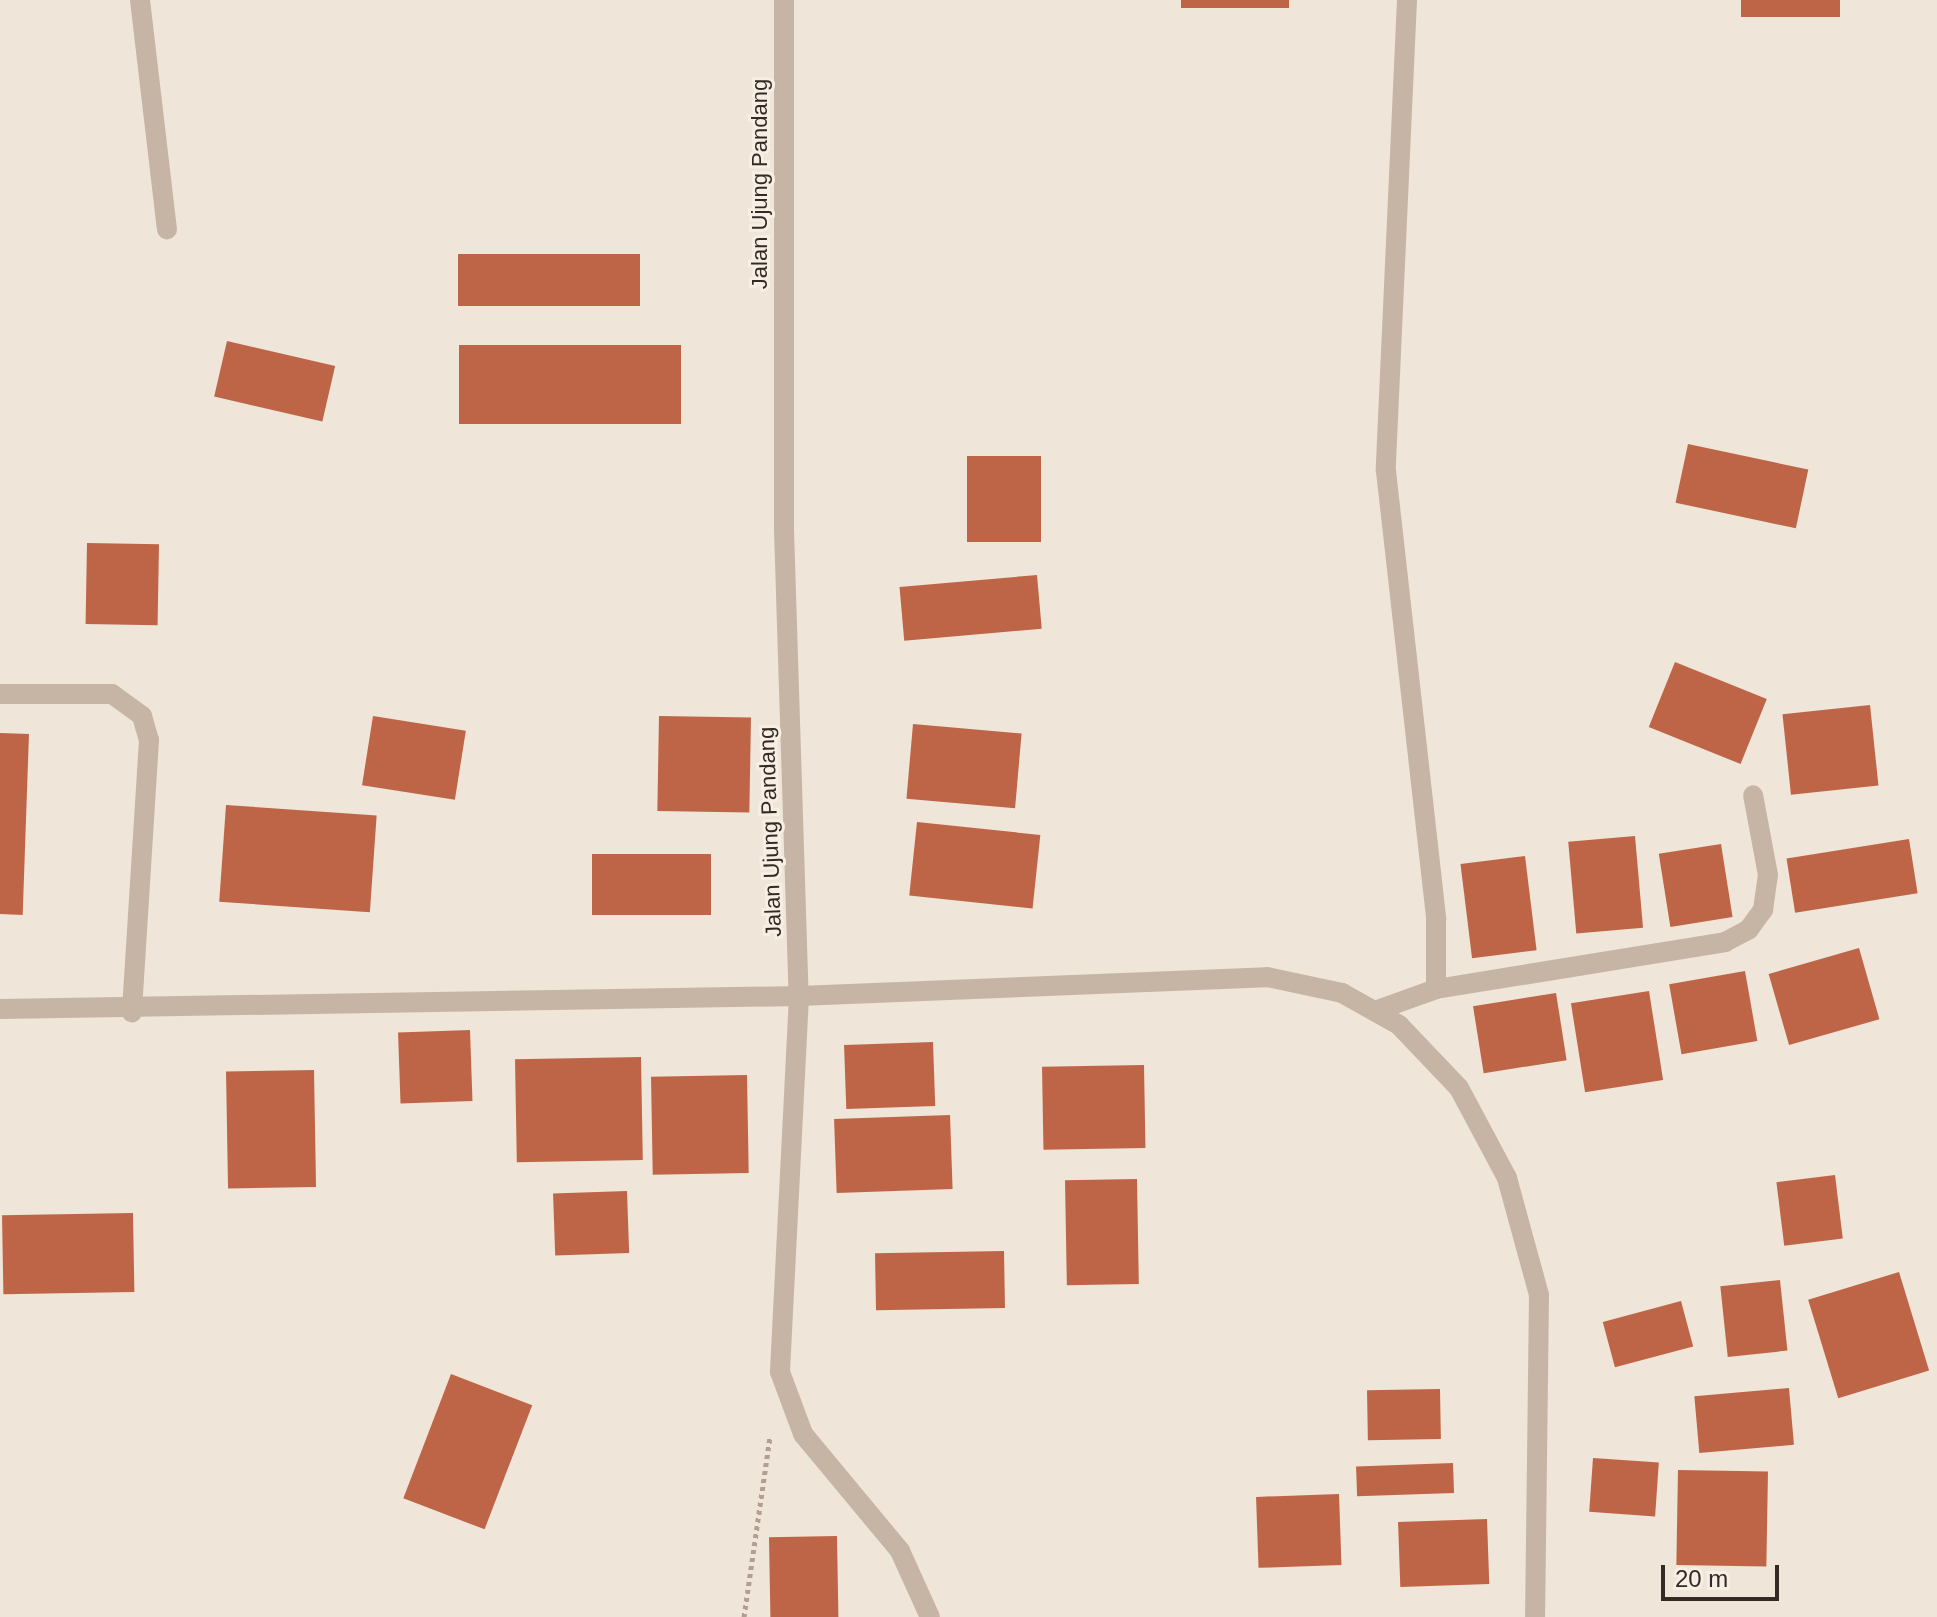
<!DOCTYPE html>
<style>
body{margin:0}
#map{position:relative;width:1937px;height:1617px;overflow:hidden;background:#efe5d8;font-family:Helvetica,sans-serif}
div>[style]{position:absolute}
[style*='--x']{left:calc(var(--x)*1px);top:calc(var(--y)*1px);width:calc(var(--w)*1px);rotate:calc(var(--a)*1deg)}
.building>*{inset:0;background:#bf6547;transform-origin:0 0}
.path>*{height:5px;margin-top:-2.5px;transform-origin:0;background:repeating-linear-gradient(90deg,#b29f90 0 4px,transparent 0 8px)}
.minor>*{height:20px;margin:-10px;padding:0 10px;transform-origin:10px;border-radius:10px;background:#c6b5a5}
span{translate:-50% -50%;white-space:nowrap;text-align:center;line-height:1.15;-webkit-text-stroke:6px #f8efe4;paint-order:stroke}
.street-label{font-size:22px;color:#332a26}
.scale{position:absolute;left:1661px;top:1565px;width:118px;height:36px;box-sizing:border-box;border:4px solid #332a26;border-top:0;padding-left:10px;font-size:24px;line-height:28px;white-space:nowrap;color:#332a26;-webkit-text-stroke:6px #f8efe4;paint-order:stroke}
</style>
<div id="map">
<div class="building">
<div style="left:1181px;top:0;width:108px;height:8px"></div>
<div style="left:1741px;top:0;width:99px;height:17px"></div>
<div style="left:458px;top:254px;width:182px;height:52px"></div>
<div style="left:227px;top:341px;width:111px;height:57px;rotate:13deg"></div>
<div style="left:459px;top:345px;width:222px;height:79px"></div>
<div style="left:1688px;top:444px;width:123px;height:60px;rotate:12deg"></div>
<div style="left:1041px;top:456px;width:86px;height:74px;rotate:90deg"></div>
<div style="left:87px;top:543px;width:72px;height:81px;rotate:1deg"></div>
<div style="left:1037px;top:575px;width:54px;height:138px;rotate:85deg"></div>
<div style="left:1675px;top:662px;width:99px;height:70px;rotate:22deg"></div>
<div style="left:1870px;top:705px;width:81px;height:88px;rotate:84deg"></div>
<div style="left:373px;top:716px;width:94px;height:70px;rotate:9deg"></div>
<div style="left:659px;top:716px;width:92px;height:95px;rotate:1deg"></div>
<div style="left:913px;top:724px;width:109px;height:75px;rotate:5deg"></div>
<div style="left:0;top:733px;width:29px;height:181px;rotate:2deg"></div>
<div style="left:226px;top:805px;width:151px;height:97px;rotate:4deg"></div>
<div style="left:917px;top:822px;width:124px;height:74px;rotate:6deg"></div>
<div style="left:1635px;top:836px;width:92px;height:67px;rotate:85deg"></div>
<div style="left:1909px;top:839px;width:55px;height:124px;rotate:81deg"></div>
<div style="left:1721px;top:844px;width:74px;height:63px;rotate:81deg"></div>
<div style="left:592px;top:854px;width:119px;height:61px"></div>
<div style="left:1525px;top:856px;width:95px;height:65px;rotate:83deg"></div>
<div style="left:1859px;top:948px;width:74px;height:94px;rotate:74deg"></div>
<div style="left:1745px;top:971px;width:71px;height:77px;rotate:80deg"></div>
<div style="left:1649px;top:991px;width:90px;height:79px;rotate:81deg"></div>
<div style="left:1556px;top:993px;width:68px;height:84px;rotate:81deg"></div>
<div style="left:470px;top:1030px;width:71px;height:72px;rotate:88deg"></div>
<div style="left:933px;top:1042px;width:64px;height:89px;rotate:88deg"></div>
<div style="left:641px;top:1057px;width:103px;height:126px;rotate:89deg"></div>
<div style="left:1144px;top:1065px;width:83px;height:102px;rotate:89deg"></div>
<div style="left:314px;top:1070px;width:117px;height:88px;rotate:89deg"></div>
<div style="left:747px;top:1075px;width:98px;height:96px;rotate:89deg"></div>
<div style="left:950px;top:1115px;width:74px;height:116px;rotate:88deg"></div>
<div style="left:1835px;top:1175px;width:64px;height:59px;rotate:83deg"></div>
<div style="left:1137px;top:1179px;width:105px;height:72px;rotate:89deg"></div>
<div style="left:627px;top:1191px;width:62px;height:74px;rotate:88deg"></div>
<div style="left:133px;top:1213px;width:79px;height:131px;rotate:89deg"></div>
<div style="left:1004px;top:1251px;width:57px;height:129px;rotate:89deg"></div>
<div style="left:1899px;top:1272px;width:103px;height:95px;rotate:73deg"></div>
<div style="left:1780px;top:1280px;width:71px;height:60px;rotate:84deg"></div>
<div style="left:1681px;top:1301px;width:47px;height:81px;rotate:75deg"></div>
<div style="left:451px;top:1374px;width:87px;height:133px;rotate:21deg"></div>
<div style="left:1789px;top:1388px;width:57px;height:95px;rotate:85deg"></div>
<div style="left:1440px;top:1389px;width:50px;height:73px;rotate:89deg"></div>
<div style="left:1593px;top:1458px;width:66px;height:54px;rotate:4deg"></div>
<div style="left:1453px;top:1463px;width:30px;height:97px;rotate:88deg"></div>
<div style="left:1678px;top:1470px;width:90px;height:95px;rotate:1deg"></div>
<div style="left:1339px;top:1494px;width:71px;height:83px;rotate:88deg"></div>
<div style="left:1487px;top:1519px;width:65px;height:89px;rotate:88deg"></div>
<div style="left:837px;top:1536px;width:81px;height:68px;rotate:89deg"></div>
</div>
<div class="path">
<div style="--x:744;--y:1617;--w:183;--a:-81.8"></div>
</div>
<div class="minor">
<div style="--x:140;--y:0;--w:231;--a:83.3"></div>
<div style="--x:784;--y:0;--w:530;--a:90"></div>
<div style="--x:784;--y:530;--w:466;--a:88.2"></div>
<div style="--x:799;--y:996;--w:376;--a:92.9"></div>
<div style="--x:780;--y:1372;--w:66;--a:69.6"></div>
<div style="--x:803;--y:1434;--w:152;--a:50.3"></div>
<div style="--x:900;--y:1551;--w:72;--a:65.6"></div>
<div style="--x:1407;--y:0;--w:471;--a:92.6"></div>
<div style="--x:1386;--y:471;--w:451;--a:83.6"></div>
<div style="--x:1436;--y:919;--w:70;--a:90"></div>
<div style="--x:0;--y:694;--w:112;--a:0"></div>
<div style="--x:112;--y:694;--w:37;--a:36"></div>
<div style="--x:142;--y:716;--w:25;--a:74"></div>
<div style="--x:149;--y:740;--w:273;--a:93.6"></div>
<div style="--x:0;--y:1009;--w:799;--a:-0.93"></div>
<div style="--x:799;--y:996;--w:468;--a:-2.3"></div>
<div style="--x:1267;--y:977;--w:77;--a:12"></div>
<div style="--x:1342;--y:993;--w:65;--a:29.3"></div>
<div style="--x:1399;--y:1025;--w:87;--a:46.4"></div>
<div style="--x:1459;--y:1088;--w:102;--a:61.9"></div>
<div style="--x:1507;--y:1178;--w:121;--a:74.7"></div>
<div style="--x:1539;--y:1295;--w:322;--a:90.7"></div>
<div style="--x:1375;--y:1011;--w:65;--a:-19.8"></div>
<div style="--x:1436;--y:989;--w:293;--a:-9.2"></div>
<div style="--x:1725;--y:942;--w:27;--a:-28"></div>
<div style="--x:1749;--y:929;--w:24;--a:-54"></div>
<div style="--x:1763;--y:910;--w:35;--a:-82"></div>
<div style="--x:1768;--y:875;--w:81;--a:-100.6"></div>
</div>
<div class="street-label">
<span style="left:760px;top:184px;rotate:-90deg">Jalan Ujung Pandang</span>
<span style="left:770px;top:832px;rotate:-92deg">Jalan Ujung Pandang</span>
</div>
<div class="scale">20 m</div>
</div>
